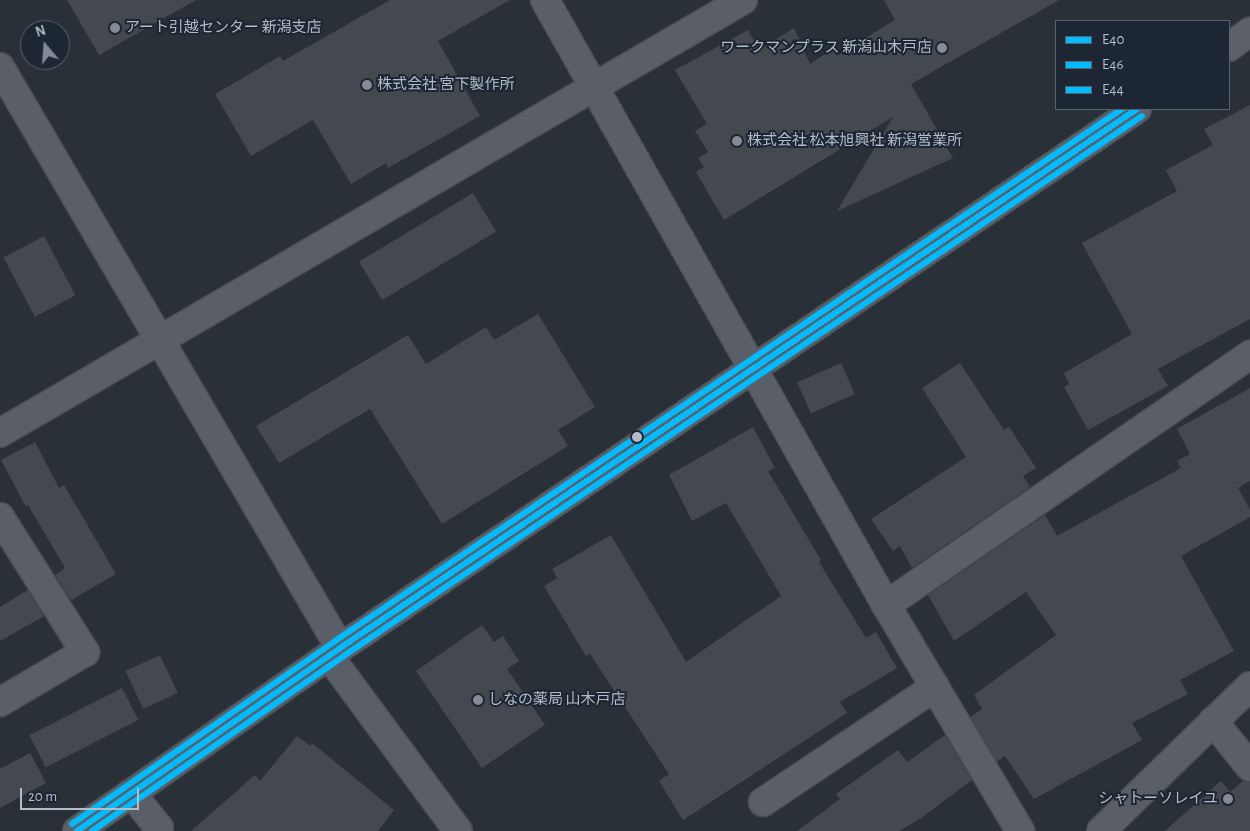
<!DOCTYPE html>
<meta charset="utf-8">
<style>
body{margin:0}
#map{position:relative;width:1250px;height:831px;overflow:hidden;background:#2a3038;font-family:"Alegreya Sans","Noto Sans JP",sans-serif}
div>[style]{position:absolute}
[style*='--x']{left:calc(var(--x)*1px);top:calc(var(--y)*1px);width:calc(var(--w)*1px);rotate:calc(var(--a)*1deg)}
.building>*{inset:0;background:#444950;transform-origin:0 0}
.roads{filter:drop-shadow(1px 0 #484c53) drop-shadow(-1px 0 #484c53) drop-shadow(0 1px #484c53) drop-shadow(0 -1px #484c53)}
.street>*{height:28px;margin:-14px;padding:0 14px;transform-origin:14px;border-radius:14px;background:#5a5e66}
.primary>*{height:28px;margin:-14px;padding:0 14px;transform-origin:14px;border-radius:14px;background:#5c6168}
.bus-1>*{height:6px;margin:-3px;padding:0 3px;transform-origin:3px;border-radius:3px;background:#0bf}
.bus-2>*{height:6px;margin:-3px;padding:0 3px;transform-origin:3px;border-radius:3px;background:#0bf}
.bus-3>*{height:6px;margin:-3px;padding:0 3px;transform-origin:3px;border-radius:3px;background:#0bf}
.dots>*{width:14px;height:14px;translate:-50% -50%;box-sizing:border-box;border:2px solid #1d2633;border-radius:50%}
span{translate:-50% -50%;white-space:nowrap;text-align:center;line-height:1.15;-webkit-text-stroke:4px #1d2633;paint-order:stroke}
.poi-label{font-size:15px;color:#b4bcc9}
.left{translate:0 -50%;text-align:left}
.right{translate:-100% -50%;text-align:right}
.legend{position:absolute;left:1055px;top:20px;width:175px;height:90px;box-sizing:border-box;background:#1d2633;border:1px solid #59626f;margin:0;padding:6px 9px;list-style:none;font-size:15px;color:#b4bcc9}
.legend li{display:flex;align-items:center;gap:10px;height:25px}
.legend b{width:25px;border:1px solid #59626f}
.north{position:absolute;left:20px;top:20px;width:50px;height:50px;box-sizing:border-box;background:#1d2633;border:1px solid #59626f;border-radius:50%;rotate:342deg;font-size:14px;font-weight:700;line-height:20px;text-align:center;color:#b4bcc9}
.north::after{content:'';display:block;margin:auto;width:18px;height:22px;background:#848b96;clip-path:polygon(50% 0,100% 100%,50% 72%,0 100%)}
.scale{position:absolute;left:20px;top:788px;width:119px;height:22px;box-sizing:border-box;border:2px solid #b4bcc9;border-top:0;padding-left:6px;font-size:15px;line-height:18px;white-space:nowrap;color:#b4bcc9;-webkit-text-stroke:4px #1d2633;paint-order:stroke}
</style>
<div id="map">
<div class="building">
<div style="clip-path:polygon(67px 0,196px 0,99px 55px)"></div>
<div style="clip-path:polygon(390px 0,510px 0,438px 41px,480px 116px,388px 168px,386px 163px,351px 184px,313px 120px,251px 156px,215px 94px,280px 56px,283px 61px)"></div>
<div style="clip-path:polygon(884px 0,1059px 0,911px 84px,953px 158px,837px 211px,893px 117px,724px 220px,696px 172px,704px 167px,698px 158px,708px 152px,695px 131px,707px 124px,675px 70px,748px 30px,759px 50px,794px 28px,810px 64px,834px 48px,838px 55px,895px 20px)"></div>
<div style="clip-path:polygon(1250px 105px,1250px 319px,1158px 369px,1168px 386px,1088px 430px,1064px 387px,1069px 384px,1064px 373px,1132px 334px,1082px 243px,1177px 191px,1166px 170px,1213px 145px,1204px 129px)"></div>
<div style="left:473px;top:193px;width:45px;height:133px;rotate:59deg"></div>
<div style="left:44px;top:236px;width:67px;height:46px;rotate:62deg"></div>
<div style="clip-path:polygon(538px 314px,595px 407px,558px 430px,568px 446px,442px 524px,370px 409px,279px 463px,256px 426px,408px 335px,426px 364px,486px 327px,494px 340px)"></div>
<div style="left:841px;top:363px;width:34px;height:48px;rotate:66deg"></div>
<div style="clip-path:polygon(960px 363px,1004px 430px,1009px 427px,1036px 468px,1023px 476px,1030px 487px,912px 568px,900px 546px,893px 551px,871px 519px,966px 457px,922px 388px)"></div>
<div style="clip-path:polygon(1250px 388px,1250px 481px,1238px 488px,1250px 510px,1250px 517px,1181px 556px,1234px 651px,1180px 680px,1188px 694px,1132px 723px,1142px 740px,1034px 799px,1005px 756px,997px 762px,970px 717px,982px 709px,974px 695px,1056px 635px,1026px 592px,954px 641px,928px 595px,1045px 515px,1057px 536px,1181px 468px,1177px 461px,1190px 454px,1177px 429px)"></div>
<div style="clip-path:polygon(753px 427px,775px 468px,768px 471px,821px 560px,819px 562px,866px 638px,876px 632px,897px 668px,840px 702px,847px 713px,683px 820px,659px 781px,669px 774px,590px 654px,586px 656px,544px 586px,557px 578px,552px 569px,611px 535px,686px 662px,781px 596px,726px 503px,692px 521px,669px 475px)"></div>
<div style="clip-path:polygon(35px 442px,59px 488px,64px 485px,116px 574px,71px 600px,55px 575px,65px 568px,28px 505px,26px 507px,1px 460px)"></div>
<div style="clip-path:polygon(28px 590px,44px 616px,0 641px,0 607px)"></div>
<div style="clip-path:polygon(482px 625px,494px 642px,503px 636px,519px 661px,507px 669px,545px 725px,482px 768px,416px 671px)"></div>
<div style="left:160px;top:655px;width:42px;height:38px;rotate:65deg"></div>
<div style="left:122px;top:688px;width:36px;height:104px;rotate:63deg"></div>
<div style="clip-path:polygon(945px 735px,972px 780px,921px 818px,899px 831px,797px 831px,840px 799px,836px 794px,898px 750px,907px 762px)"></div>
<div style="clip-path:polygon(297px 736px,310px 746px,312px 743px,394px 810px,378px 831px,191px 831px,255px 775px,260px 781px)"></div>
<div style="clip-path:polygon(30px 753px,46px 783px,0 808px,0 769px)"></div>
<div style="clip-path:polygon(1221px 781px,1230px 792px,1243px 781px,1250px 782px,1250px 831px,1165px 831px)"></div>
</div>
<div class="roads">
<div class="street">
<div style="--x:545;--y:0;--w:694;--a:60.59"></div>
<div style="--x:886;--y:605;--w:263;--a:59.3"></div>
<div style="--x:0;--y:67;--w:673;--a:59.66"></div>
<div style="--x:0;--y:433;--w:860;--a:-30.23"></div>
<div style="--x:0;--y:517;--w:160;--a:57.8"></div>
<div style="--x:85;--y:652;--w:99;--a:149.5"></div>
<div style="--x:886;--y:605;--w:442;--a:-34.5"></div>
<div style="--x:329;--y:656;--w:217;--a:53.6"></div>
<div style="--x:1213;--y:721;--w:59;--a:51.2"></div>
<div style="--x:131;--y:793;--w:45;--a:51.3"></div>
<div style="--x:159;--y:828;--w:4;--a:135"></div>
<div style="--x:763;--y:802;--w:207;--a:-33.8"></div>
<div style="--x:1101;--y:831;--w:208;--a:-44.2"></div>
</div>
<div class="primary">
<div style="--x:1229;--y:47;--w:26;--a:-36"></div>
<div style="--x:77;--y:831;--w:320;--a:-34.8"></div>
<div style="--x:340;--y:648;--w:962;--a:-34.07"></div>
</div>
</div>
<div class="bus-1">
<div style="--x:77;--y:831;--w:320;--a:-34.8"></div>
<div style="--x:340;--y:648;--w:962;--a:-34.07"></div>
</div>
<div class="bus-2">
<div style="--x:92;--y:831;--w:308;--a:-34.8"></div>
<div style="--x:345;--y:655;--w:962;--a:-34.07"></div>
</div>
<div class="bus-3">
<div style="--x:72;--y:824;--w:320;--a:-34.8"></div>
<div style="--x:335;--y:641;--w:950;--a:-34.06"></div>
</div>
<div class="dots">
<div style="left:115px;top:28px;background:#848b96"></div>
<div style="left:942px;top:48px;background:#848b96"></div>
<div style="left:367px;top:85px;background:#848b96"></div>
<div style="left:737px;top:141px;background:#848b96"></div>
<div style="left:637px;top:437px;background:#b4bcc9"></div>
<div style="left:478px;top:700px;background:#848b96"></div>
<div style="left:1228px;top:799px;background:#848b96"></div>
</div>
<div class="poi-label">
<span class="left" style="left:125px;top:28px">アート引越センター 新潟支店</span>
<span class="right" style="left:932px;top:48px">ワークマンプラス 新潟山木戸店</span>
<span class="left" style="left:377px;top:85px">株式会社 宮下製作所</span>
<span class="left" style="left:747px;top:141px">株式会社 松本旭興社 新潟営業所</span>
<span class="left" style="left:488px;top:700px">しなの薬局 山木戸店</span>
<span class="right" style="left:1218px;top:799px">シャトーソレイユ</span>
</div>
<ul class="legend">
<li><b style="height:6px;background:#0bf"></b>E40</li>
<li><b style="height:6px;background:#0bf"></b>E46</li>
<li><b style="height:6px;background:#0bf"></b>E44</li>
</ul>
<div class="north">N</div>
<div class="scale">20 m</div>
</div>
